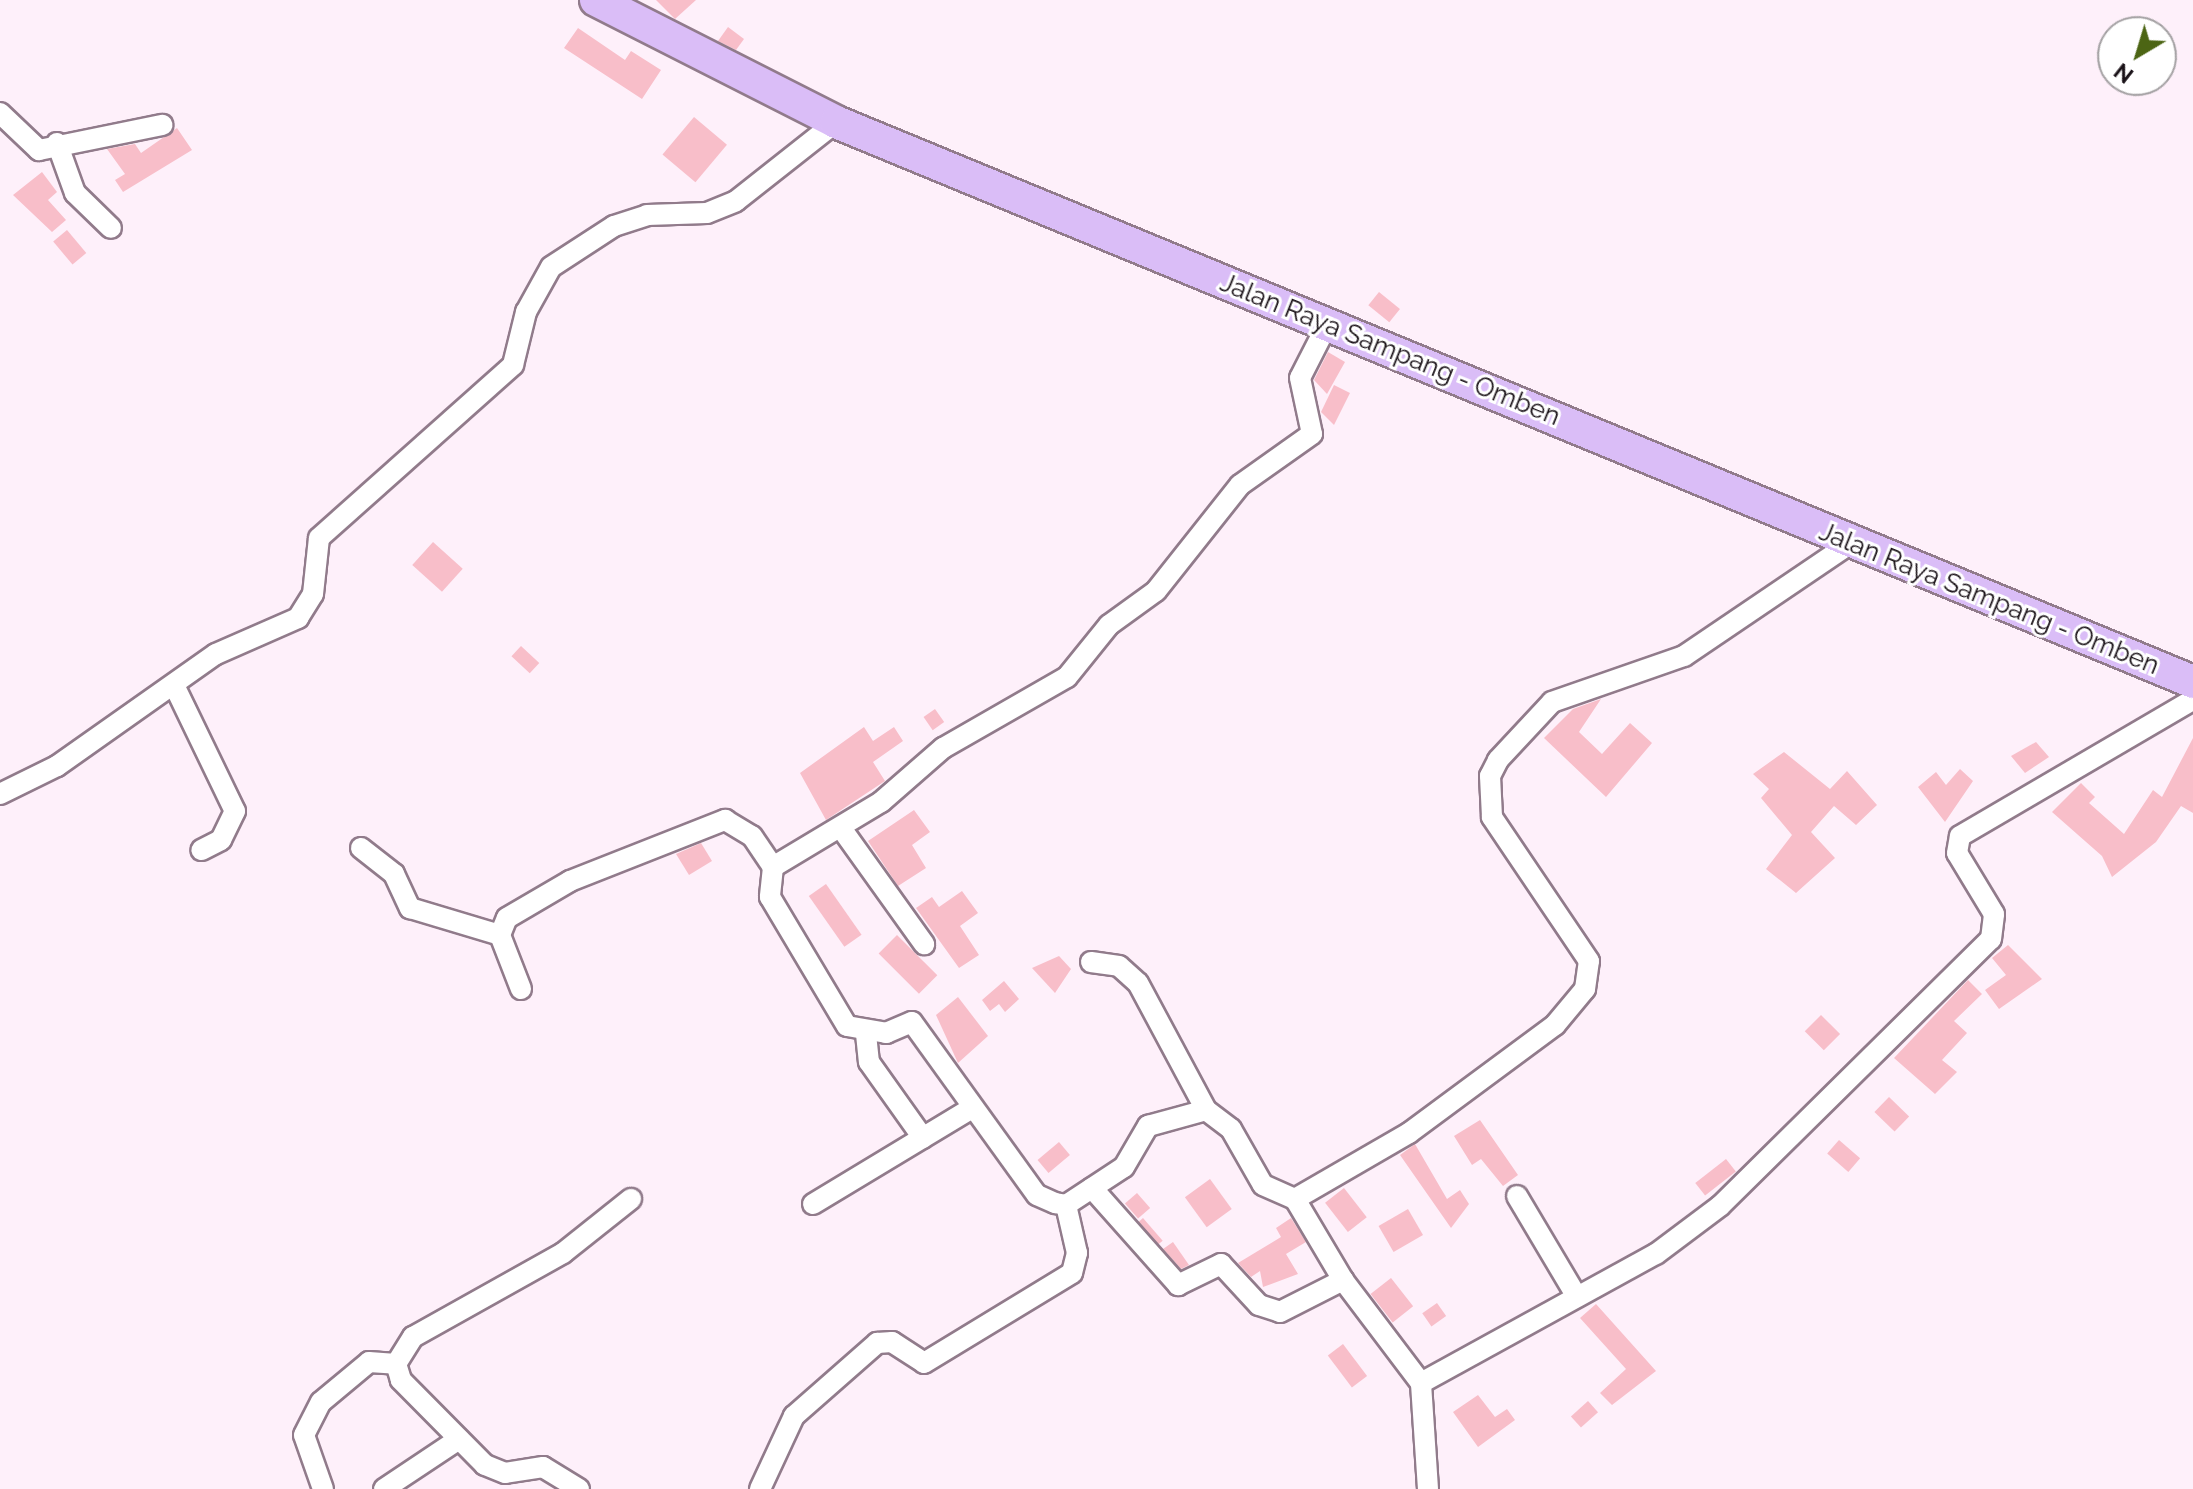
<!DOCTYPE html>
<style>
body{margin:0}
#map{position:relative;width:2193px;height:1489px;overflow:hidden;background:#fef0fa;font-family:Raleway,sans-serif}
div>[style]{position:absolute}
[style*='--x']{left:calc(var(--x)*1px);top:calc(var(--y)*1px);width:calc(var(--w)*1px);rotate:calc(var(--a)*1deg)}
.building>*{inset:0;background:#f8bec9;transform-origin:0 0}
.roads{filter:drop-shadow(2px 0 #917b8b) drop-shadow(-2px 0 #917b8b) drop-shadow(0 2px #917b8b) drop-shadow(0 -2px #917b8b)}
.street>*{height:20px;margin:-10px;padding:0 10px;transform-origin:10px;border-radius:10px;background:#fff}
.primary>*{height:32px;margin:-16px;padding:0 16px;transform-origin:16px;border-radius:16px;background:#dabdf7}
span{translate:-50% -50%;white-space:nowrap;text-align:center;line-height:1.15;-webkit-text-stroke:6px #fff;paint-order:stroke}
.street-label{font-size:26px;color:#191117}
.north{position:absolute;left:2097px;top:16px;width:80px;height:80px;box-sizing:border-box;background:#fff;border:2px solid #a3a0a2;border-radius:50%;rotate:218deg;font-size:22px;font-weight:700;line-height:32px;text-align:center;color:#191117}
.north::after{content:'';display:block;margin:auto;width:28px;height:36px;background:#4c6514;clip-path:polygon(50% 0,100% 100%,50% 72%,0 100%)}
</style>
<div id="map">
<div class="building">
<div style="clip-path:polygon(656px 0,696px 0,675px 19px)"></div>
<div style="clip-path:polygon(728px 27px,744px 39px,736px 50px,718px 41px)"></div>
<div style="clip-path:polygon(578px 28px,625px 60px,631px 51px,661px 70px,642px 99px,564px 48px)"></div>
<div style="left:694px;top:117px;width:43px;height:49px;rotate:40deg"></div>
<div style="clip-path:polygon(177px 128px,192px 150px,123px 192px,115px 180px,125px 174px,107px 149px,135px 144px,141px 153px)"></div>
<div style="clip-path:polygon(42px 172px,57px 192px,48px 200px,66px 220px,52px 232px,13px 195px)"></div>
<div style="left:67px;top:230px;width:30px;height:18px;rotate:50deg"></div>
<div style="left:1379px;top:292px;width:27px;height:17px;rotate:39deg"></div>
<div style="clip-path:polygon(1328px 352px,1345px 362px,1327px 394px,1314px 380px)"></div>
<div style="clip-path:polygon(1334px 385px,1350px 393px,1334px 425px,1321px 412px)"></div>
<div style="left:433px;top:542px;width:40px;height:31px;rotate:42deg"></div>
<div style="left:521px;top:646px;width:25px;height:14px;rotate:43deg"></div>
<div style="clip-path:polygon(1601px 699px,1579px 732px,1602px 754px,1630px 723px,1652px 743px,1606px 797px,1544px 738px,1573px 709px)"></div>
<div style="left:935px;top:709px;width:16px;height:14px;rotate:55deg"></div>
<div style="clip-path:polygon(864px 727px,873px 741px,894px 727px,903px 741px,873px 762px,885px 781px,826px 820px,800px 773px)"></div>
<div style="clip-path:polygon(2193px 738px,2193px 813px,2181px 806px,2156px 842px,2112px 877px,2102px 856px,2052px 812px,2081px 783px,2095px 797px,2089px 803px,2124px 834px,2153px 790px,2162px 797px)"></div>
<div style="clip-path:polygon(2036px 742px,2049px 757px,2025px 773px,2011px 756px)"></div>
<div style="clip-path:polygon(1784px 752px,1830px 789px,1847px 771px,1877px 805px,1856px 825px,1834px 806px,1811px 832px,1835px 858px,1796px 893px,1766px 869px,1792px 835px,1761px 798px,1769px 789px,1753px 774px)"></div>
<div style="clip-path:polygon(1960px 769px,1973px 781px,1945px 822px,1918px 787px,1936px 772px,1946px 785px)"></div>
<div style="clip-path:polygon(914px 810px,930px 832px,912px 845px,926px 868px,898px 886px,868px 841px)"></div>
<div style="clip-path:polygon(701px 843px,712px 861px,689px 875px,676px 854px)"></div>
<div style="left:826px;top:884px;width:62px;height:21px;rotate:55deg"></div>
<div style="clip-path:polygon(962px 891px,978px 913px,960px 926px,979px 955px,959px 968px,916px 908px,932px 897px,939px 907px)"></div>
<div style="left:897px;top:935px;width:57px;height:26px;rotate:45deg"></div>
<div style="clip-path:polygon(2008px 945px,2042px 979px,1999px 1009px,1985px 990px,2006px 975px,1992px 958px)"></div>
<div style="clip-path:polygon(1059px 956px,1071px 969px,1055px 993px,1032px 968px)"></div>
<div style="clip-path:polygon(1968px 980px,1982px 994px,1954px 1021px,1967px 1033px,1942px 1060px,1957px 1072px,1935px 1094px,1894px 1058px)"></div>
<div style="clip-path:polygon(1004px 981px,1019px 999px,1005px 1012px,999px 1004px,990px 1011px,982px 1000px)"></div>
<div style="clip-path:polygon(958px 997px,988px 1036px,958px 1063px,936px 1015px)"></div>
<div style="left:1821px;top:1015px;width:27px;height:23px;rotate:45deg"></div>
<div style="left:1889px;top:1097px;width:28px;height:21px;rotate:44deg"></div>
<div style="clip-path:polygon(1480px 1120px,1518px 1175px,1503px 1186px,1481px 1159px,1472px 1165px,1454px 1136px)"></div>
<div style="left:1839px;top:1140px;width:28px;height:18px;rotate:41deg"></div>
<div style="left:1059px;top:1142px;width:17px;height:28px;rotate:50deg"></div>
<div style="clip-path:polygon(1415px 1144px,1447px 1199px,1460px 1190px,1469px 1204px,1451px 1228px,1400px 1155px)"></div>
<div style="left:1726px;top:1159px;width:16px;height:39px;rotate:52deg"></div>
<div style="left:1210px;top:1179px;width:37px;height:31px;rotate:54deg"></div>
<div style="left:1344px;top:1188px;width:37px;height:24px;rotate:52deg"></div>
<div style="left:1137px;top:1193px;width:20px;height:16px;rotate:49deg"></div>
<div style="left:1408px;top:1209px;width:30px;height:34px;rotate:60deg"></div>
<div style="left:1143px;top:1218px;width:30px;height:6px;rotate:49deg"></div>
<div style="clip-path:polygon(1291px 1218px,1306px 1242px,1286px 1254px,1298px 1274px,1263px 1287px,1260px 1271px,1251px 1277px,1238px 1263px,1281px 1237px,1276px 1228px)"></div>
<div style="clip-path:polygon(1173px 1242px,1189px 1265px,1181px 1269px,1163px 1249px)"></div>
<div style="left:1391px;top:1278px;width:36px;height:26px;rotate:52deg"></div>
<div style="left:1437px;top:1303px;width:16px;height:18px;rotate:55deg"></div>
<div style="clip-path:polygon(1596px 1304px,1656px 1371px,1612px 1405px,1600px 1393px,1626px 1369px,1580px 1318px)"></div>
<div style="left:1343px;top:1344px;width:40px;height:19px;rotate:53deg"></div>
<div style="clip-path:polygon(1478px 1395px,1495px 1417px,1507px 1409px,1515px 1420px,1478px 1447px,1453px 1412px)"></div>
<div style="left:1588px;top:1401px;width:15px;height:23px;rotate:48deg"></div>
</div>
<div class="roads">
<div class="street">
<div style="--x:0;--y:113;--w:54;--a:43.5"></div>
<div style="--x:39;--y:150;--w:126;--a:-11.5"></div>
<div style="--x:57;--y:143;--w:53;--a:70.2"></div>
<div style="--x:75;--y:193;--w:50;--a:44.2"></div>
<div style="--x:1327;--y:325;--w:59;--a:117"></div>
<div style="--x:1300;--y:378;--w:57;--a:77.9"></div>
<div style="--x:1312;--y:434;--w:88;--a:144.7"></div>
<div style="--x:1240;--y:485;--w:135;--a:128.4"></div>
<div style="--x:1156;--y:591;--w:58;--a:144.1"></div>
<div style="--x:1109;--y:625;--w:67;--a:128.9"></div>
<div style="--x:1067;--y:677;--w:143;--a:150.2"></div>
<div style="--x:943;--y:748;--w:82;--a:138.9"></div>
<div style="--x:881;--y:802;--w:126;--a:149"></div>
<div style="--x:773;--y:867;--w:30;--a:96"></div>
<div style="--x:770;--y:897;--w:150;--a:59.2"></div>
<div style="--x:847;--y:1026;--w:40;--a:10"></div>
<div style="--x:886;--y:1033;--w:28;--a:-23"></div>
<div style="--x:912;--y:1022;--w:213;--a:54.2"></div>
<div style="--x:1037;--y:1195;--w:20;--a:24"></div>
<div style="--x:1055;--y:1203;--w:11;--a:10"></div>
<div style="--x:1066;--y:1205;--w:69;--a:-33.2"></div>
<div style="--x:1124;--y:1167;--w:48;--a:-59.7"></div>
<div style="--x:1148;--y:1126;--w:60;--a:-15.4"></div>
<div style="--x:1206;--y:1110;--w:31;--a:37"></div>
<div style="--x:1231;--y:1129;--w:64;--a:60.3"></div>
<div style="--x:1263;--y:1185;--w:35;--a:24"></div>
<div style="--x:1295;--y:1199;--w:132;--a:-30.1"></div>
<div style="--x:1409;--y:1133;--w:182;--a:-36.5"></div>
<div style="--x:1555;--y:1025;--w:47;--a:-50.2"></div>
<div style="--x:1585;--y:989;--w:28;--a:-82"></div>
<div style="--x:1589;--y:961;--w:174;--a:-124"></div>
<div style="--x:1492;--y:817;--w:41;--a:-92.8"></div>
<div style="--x:1490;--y:776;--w:18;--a:-63"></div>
<div style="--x:1498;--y:760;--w:79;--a:-47"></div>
<div style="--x:1552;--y:702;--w:140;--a:-19.2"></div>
<div style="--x:1684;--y:656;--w:202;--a:-34.1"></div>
<div style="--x:174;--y:685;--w:140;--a:64.2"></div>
<div style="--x:235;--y:811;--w:32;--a:116"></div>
<div style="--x:221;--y:840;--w:22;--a:153"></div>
<div style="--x:0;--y:794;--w:64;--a:-26.2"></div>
<div style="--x:57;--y:766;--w:194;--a:-35.2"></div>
<div style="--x:216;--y:654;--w:90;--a:-23.7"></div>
<div style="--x:298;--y:618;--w:28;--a:-58"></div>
<div style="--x:313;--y:594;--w:56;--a:-83.9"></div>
<div style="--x:319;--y:538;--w:260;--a:-41.7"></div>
<div style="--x:513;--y:365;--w:55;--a:-76.2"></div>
<div style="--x:526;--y:312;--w:51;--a:-60.9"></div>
<div style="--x:551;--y:267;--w:75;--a:-33.1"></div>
<div style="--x:614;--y:226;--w:35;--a:-18"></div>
<div style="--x:647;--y:215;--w:60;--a:-1.9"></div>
<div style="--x:707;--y:213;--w:31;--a:-22"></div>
<div style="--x:736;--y:201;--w:127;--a:-38.3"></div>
<div style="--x:841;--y:828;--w:143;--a:54.4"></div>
<div style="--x:361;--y:848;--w:42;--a:38.2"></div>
<div style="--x:394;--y:874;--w:38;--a:65"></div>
<div style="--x:410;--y:908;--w:94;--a:16.7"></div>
<div style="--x:1091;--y:962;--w:28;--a:8"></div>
<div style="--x:1119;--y:966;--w:25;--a:42"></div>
<div style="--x:1138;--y:983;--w:144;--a:61.8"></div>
<div style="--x:521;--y:989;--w:58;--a:-111.3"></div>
<div style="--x:500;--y:935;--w:18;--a:-68"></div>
<div style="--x:507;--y:918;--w:73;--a:-30.4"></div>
<div style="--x:570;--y:881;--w:167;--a:-21.5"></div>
<div style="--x:725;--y:820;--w:31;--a:31"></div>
<div style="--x:752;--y:836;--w:37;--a:56"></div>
<div style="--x:866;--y:1034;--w:28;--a:84"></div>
<div style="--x:869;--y:1062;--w:93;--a:54.6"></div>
<div style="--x:1092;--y:1188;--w:130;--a:48.4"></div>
<div style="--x:1178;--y:1285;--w:48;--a:-26"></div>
<div style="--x:1221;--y:1264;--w:56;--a:47.2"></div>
<div style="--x:1259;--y:1305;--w:22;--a:18"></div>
<div style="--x:1280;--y:1312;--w:71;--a:-26.9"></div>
<div style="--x:1517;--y:1196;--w:117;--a:59.3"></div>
<div style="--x:1295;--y:1199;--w:94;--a:59.3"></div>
<div style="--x:1343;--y:1280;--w:129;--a:52.9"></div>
<div style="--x:813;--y:1204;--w:186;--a:-31.1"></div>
<div style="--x:323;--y:1489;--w:57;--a:-109.4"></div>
<div style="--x:304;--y:1435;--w:37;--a:-63"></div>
<div style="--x:321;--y:1402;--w:62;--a:-39.8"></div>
<div style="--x:369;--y:1362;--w:27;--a:4"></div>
<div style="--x:384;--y:1489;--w:90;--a:-33.7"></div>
<div style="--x:579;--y:1489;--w:42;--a:-148.6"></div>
<div style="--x:543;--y:1467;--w:38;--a:171"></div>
<div style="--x:505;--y:1473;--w:22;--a:-158"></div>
<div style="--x:485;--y:1465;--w:120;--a:-134.7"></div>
<div style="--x:401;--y:1380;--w:17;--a:-107"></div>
<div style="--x:396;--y:1364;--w:32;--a:-58"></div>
<div style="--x:413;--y:1337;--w:172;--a:-29.2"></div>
<div style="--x:563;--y:1253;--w:87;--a:-38.5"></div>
<div style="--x:760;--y:1489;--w:81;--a:-65"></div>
<div style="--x:794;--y:1416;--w:111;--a:-41.3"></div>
<div style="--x:877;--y:1343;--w:15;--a:-4"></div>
<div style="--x:892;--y:1342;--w:38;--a:33"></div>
<div style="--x:924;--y:1363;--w:173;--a:-31.3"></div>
<div style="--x:1072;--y:1273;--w:21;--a:-76"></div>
<div style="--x:1077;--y:1253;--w:49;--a:-102.9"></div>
<div style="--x:1428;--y:1489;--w:106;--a:-93.8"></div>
<div style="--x:1421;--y:1383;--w:268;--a:-28.8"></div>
<div style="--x:1656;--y:1254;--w:80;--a:-36.9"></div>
<div style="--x:1720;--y:1206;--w:380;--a:-44.6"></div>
<div style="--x:1991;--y:939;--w:25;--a:-83"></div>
<div style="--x:1994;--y:914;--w:71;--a:-121.2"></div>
<div style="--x:1957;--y:853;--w:17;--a:-80"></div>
<div style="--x:1960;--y:836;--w:270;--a:-30.3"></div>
</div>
<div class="primary">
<div style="--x:596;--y:0;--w:269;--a:26.9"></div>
<div style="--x:836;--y:122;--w:1468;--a:22.42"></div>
</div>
</div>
<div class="street-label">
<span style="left:1390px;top:350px;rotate:22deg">Jalan Raya Sampang - Omben</span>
<span style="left:1989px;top:599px;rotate:22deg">Jalan Raya Sampang - Omben</span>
</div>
<div class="north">N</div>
</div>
